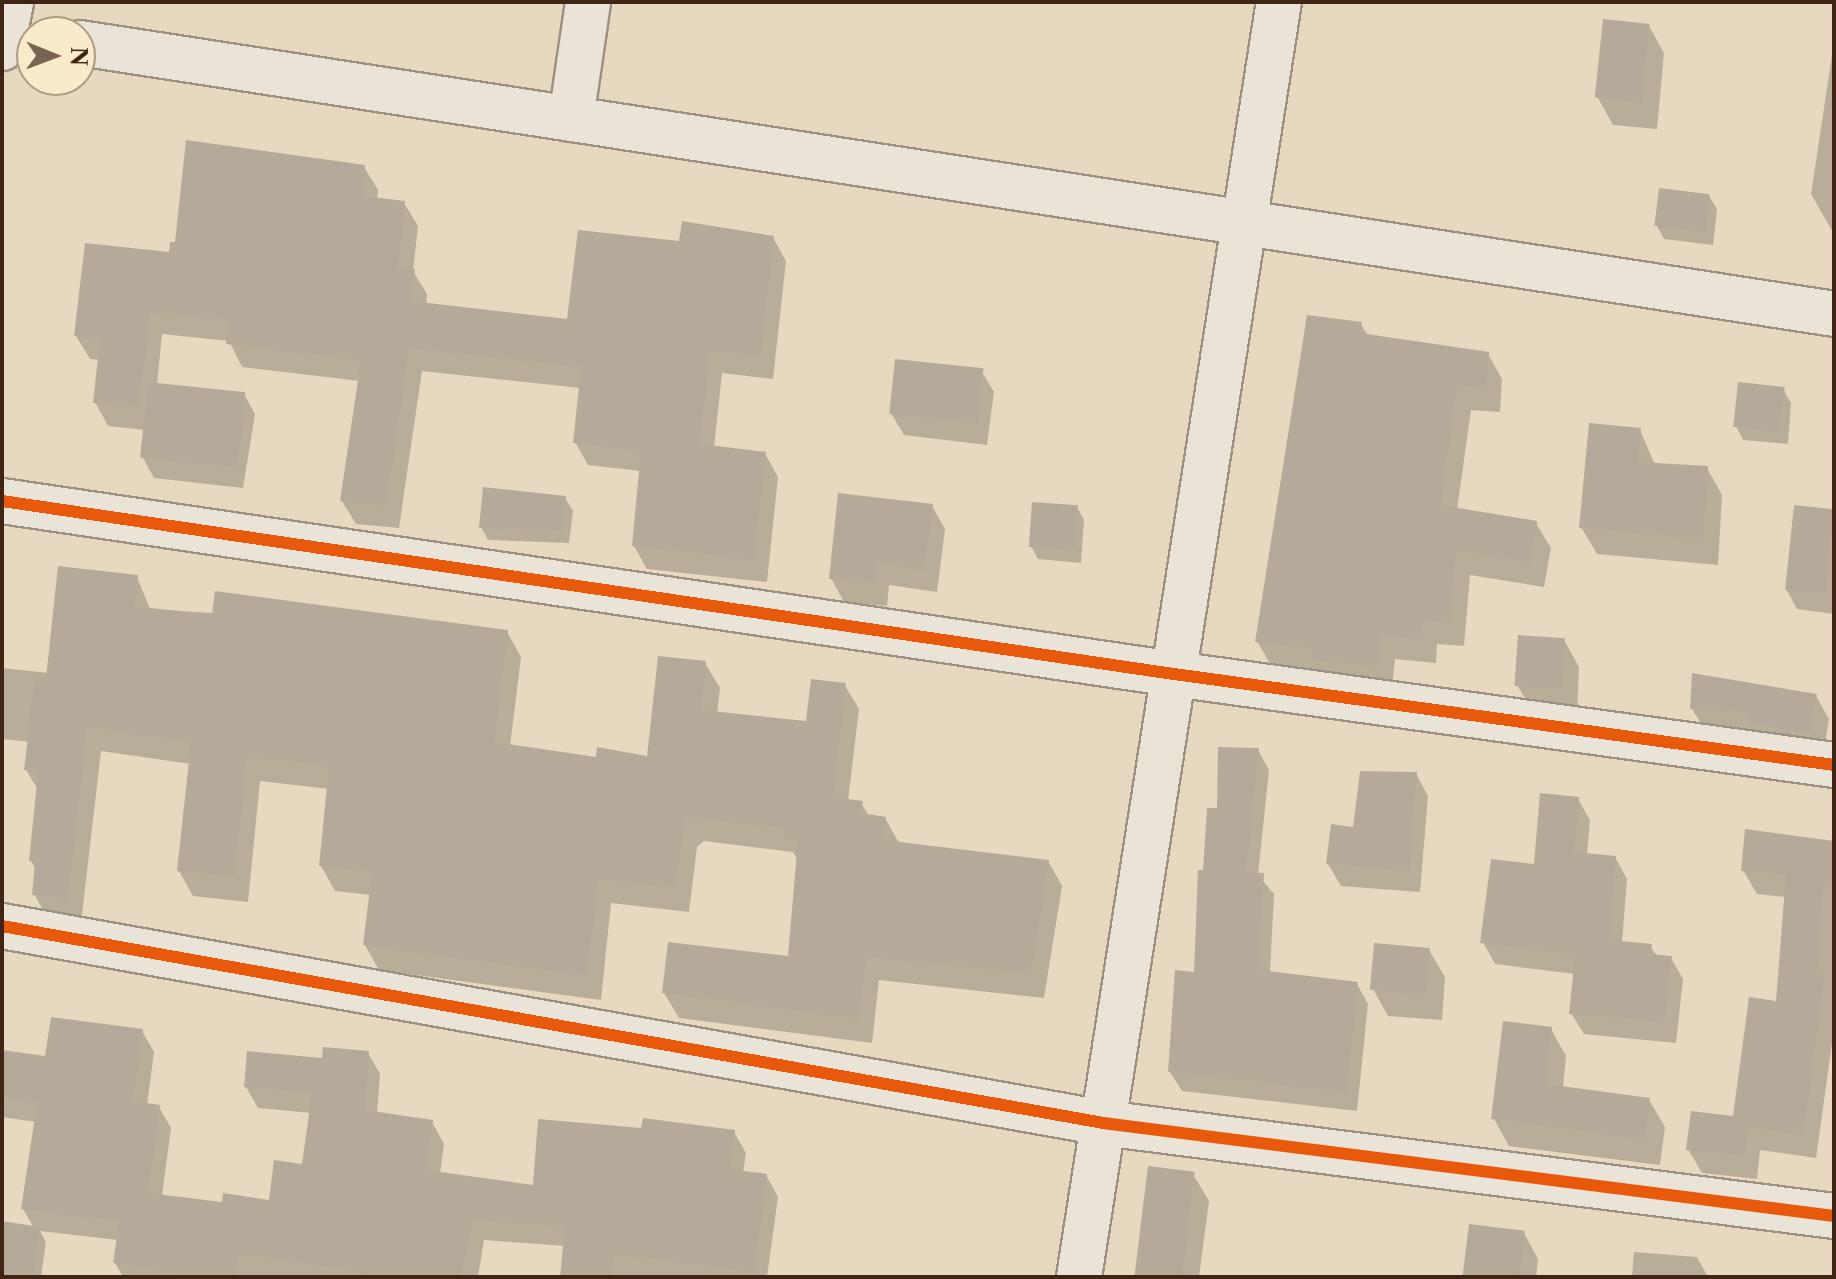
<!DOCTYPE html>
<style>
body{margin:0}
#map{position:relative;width:1836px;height:1279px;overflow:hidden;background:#e7d9c0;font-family:"Libre Caslon Text",serif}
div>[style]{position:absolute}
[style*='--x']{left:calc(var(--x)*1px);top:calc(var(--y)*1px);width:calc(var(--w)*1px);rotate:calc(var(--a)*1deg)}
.shadow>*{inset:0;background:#0003}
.building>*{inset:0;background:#b5aa99;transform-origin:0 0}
.roads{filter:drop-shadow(2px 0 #9c9080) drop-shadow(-2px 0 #9c9080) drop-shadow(0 2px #9c9080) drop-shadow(0 -2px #9c9080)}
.street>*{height:44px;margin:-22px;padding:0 22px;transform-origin:22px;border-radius:22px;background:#eae3d7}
.cycleway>*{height:12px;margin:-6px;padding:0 6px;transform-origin:6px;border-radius:6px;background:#e8590c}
span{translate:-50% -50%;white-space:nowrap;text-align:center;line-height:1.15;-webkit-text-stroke:6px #f9eacc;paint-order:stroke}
.frame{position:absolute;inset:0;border:4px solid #402515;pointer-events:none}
.north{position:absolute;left:16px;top:16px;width:80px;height:80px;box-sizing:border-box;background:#f9eacc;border:2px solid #af9b83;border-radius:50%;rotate:91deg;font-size:22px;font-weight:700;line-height:32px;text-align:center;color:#402515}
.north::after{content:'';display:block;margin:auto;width:28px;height:36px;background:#7a6451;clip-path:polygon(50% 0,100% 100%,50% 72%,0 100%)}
</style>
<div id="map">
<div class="shadow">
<div style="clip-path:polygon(1649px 26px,1664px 53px,1657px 129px,1613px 125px,1598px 98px)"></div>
<div style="clip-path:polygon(1834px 42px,1834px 234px,1811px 194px)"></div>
<div style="clip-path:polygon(364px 167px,378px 190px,377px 200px,404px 203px,418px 226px,413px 271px,427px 294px,426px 305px,569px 321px,681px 243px,773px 238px,786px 261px,773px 379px,722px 373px,714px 448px,765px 454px,778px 477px,767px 582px,647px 569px,634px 546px,641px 471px,588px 465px,575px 442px,581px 388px,422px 371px,399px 528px,356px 524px,342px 501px,360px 381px,242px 367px,229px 341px,162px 334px,157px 385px,244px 394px,255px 414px,243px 488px,154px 478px,143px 458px,146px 430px,108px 426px,95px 402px,100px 360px,90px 359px,76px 336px,171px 255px)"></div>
<div style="clip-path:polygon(1709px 196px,1717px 209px,1713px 245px,1664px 239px,1657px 226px)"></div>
<div style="clip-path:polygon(1360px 323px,1368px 336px,1488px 354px,1502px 379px,1500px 412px,1471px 410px,1457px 510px,1536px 523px,1551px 548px,1544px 587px,1470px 575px,1464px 646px,1437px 644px,1436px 663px,1395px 659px,1392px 690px,1329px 685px,1321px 672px,1272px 667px,1257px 641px)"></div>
<div style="clip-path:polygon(981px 370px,994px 392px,987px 445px,904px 435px,891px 413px)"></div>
<div style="clip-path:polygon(1783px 389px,1791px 403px,1788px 444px,1743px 440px,1736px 426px)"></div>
<div style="clip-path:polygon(1640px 430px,1655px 465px,1707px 468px,1722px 495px,1718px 565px,1597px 554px,1581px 527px)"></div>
<div style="clip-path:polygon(565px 498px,573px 511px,569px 543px,488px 540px,481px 527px)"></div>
<div style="clip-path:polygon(932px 506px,945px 529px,937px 592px,889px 585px,887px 606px,844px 602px,831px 578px)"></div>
<div style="clip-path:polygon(1077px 507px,1084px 520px,1081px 563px,1038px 559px,1031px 546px)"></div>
<div style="clip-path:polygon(1796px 507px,1834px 511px,1834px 614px,1797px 609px,1786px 589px)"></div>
<div style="clip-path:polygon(137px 577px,150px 609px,507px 632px,521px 657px,510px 746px,597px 759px,649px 758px,705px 663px,720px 688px,717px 714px,808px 723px,844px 684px,859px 709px,848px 801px,861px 803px,869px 816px,885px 818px,899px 843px,1048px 861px,1062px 886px,1044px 998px,879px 980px,872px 1043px,679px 1018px,664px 993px,790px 958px,798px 861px,793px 852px,704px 841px,697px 847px,689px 912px,611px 903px,601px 1000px,379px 970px,365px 945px,371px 895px,335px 891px,321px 866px,329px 789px,260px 781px,248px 902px,193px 896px,179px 871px,191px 764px,101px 751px,81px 923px,48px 919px,34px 894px,36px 870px,31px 861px,38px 790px,26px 770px,30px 742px,2px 739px,2px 668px,49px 673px)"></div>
<div style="clip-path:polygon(1564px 640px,1579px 667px,1577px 714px,1533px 712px,1517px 685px)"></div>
<div style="clip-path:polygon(1816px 696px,1829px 719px,1823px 755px,1706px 732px,1692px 709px)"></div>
<div style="clip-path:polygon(1258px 750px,1269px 770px,1258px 875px,1274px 894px,1270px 973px,1357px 984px,1368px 1004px,1357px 1111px,1182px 1091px,1170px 1072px,1196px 974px,1205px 872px,1219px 810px)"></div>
<div style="clip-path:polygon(1416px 774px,1428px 796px,1420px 892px,1341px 886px,1328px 864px)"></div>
<div style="clip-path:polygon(1578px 799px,1590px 820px,1587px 855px,1615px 857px,1627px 879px,1622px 943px,1650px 946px,1657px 956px,1671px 958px,1683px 979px,1676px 1043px,1584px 1034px,1571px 1013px,1575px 974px,1495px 964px,1483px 942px)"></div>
<div style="clip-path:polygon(1834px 843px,1834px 1029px,1816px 1158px,1760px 1150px,1757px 1179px,1702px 1173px,1688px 1149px,1735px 1118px,1778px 1003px,1786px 897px,1757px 894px,1743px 870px)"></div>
<div style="clip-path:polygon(1429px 950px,1445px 977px,1442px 1020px,1388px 1016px,1373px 989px)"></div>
<div style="clip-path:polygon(1551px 1029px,1566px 1056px,1563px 1088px,1649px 1100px,1665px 1127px,1660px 1165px,1509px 1146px,1494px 1119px)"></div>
<div style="clip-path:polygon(142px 1031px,154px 1052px,147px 1105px,159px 1107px,171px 1128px,162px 1196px,223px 1205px,271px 1202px,303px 1166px,311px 1113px,258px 1108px,246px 1087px,324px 1060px,368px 1053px,380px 1074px,377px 1114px,432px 1122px,444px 1144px,440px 1174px,535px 1188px,643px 1130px,734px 1132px,746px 1153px,743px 1173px,766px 1175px,778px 1197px,767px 1277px,562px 1277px,565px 1246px,484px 1240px,478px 1277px,123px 1277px,115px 1263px,118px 1240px,40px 1231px,46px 1242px,41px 1277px,2px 1277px,2px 1223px,34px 1228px,23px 1209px,36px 1122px,2px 1117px,2px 1052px,47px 1059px)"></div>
<div style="clip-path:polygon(1193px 1174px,1209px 1201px,1199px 1277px,1137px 1277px)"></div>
<div style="clip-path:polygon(1524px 1233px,1538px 1259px,1536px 1277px,1465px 1277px)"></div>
<div style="clip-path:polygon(1634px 1252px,1697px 1257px,1708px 1277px,1632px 1277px)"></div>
</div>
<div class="building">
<div style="left:1603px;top:19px;width:47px;height:79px;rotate:6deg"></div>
<div style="clip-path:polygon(186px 140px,365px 165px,363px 196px,405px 201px,398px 268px,415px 269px,411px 301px,567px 319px,578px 230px,679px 241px,682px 221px,774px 236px,760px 357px,709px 350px,700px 444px,766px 452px,754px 560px,632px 546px,641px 450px,573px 443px,581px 367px,409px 348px,386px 506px,340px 501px,361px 360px,226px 344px,229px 320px,150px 312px,139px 408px,93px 403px,100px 339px,74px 336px,85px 243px,169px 252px,170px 242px,175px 242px)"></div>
<div style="left:1659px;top:188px;width:51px;height:38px;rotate:7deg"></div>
<div style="clip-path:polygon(1307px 315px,1362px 322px,1360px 333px,1489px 352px,1486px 388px,1457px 386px,1440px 505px,1537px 521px,1531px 563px,1456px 550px,1450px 622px,1423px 620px,1422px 639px,1381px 635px,1378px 666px,1312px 660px,1313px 648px,1255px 642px)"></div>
<div style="left:895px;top:359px;width:89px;height:55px;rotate:6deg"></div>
<div style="left:148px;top:382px;width:98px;height:76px;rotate:6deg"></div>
<div style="left:1738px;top:382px;width:47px;height:45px;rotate:6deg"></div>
<div style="clip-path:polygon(1589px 423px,1641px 428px,1638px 462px,1708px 466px,1703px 539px,1579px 528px)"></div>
<div style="clip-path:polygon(483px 487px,566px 496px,563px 531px,479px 528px)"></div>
<div style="clip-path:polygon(838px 493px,933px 504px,924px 570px,877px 562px,875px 584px,829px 579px)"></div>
<div style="left:1032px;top:502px;width:46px;height:45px;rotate:4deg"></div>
<div style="left:1794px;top:505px;width:40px;height:85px;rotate:6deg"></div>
<div style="clip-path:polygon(58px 566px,138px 575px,134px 606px,212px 615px,215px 591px,508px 630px,494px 742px,596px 757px,597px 747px,647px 756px,658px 656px,706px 661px,701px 710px,806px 721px,811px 679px,846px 683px,833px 797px,863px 801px,861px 813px,886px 817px,883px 840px,1049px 860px,1031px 974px,866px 956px,859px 1019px,662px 993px,668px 942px,788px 956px,798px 840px,783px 838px,784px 828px,689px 817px,684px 821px,676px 888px,598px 879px,587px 976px,363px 945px,372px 872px,319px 866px,329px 766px,247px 757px,234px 877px,177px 871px,191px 742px,87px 727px,68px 899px,32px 895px,35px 862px,29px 861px,38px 772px,24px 770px,35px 676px,46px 678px)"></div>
<div style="left:1518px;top:635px;width:47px;height:51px;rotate:4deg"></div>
<div style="clip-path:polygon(1692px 673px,1817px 694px,1810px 733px,1748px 722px,1749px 712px,1690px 709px)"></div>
<div style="clip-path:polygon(1218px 747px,1259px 748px,1246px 872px,1264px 873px,1259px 970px,1358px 982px,1347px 1092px,1168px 1072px,1175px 970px,1194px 972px,1198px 870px,1203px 870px,1207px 808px,1217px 808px)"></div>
<div style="clip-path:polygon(1360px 771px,1417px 772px,1409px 871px,1326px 864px,1331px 824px,1353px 827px)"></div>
<div style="clip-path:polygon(1540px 793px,1579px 797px,1574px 852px,1616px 856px,1610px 940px,1652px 944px,1651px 954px,1672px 956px,1664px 1022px,1569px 1014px,1575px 955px,1480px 943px,1491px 859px,1534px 864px)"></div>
<div style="clip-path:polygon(1745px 829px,1834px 841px,1834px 882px,1824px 881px,1817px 975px,1825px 975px,1803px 1135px,1747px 1127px,1744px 1156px,1686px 1150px,1691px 1111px,1733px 1116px,1749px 997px,1776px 1001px,1786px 875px,1741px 871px)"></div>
<div style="left:1374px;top:943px;width:56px;height:47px;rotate:5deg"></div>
<div style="clip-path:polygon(51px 1017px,143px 1029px,133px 1101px,160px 1105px,148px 1193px,222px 1202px,223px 1193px,269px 1200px,274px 1160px,302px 1164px,312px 1093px,244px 1087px,247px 1051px,322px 1058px,323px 1047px,369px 1051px,365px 1110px,433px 1120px,426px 1170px,533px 1185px,538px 1119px,641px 1128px,643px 1118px,735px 1130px,729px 1169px,767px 1174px,754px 1272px,614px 1254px,612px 1277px,560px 1277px,565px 1226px,473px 1220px,461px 1277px,361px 1277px,361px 1272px,239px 1254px,236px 1277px,199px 1277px,113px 1263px,119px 1221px,21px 1209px,37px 1103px,2px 1098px,2px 1050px,45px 1056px)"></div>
<div style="clip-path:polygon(1503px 1021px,1552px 1027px,1546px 1084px,1650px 1098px,1645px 1139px,1491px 1119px)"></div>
<div style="left:1148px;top:1166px;width:47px;height:112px;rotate:7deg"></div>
<div style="clip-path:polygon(2px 1221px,40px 1227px,33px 1277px,2px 1277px)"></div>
<div style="left:1469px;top:1224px;width:56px;height:53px;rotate:7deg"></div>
</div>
<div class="roads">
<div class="street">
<div style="--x:80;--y:43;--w:1775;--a:8.78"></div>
<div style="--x:2;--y:48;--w:47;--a:-78.9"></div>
<div style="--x:571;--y:119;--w:118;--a:-81.7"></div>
<div style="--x:2;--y:501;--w:1185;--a:8.4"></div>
<div style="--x:1174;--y:674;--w:666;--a:7.85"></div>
<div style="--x:2;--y:926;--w:1118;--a:10.14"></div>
<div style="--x:1103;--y:1123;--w:737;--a:7.25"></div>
<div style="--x:1079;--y:1277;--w:1291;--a:-81.09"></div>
</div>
</div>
<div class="cycleway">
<div style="--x:2;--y:501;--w:1185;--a:8.4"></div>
<div style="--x:1174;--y:674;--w:666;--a:7.85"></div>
<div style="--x:2;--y:926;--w:1118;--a:10.14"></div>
<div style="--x:1103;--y:1123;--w:737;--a:7.25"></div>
</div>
<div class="frame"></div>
<div class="north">N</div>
</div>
